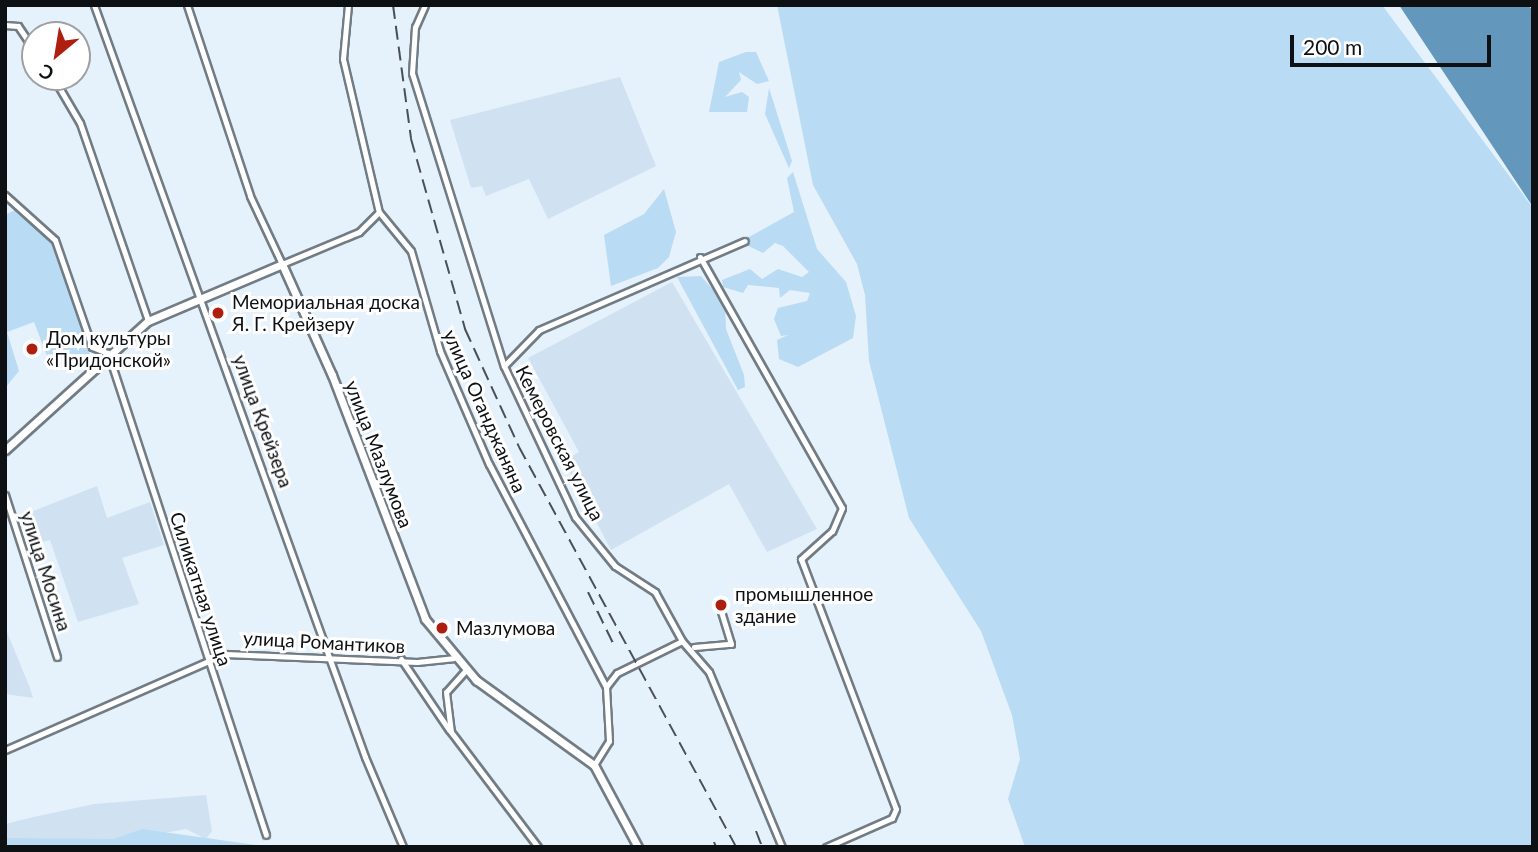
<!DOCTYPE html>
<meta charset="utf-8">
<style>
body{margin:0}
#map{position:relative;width:1538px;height:852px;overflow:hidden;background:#e5f1fb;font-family:Lato,sans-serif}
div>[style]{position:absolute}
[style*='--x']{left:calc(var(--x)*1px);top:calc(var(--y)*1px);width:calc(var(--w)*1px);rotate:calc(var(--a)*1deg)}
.built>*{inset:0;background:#d0e2f1}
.green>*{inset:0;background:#badbf4}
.water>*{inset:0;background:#6397bc}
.roads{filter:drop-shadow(2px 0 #717c84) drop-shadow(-2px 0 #717c84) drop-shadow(0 2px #717c84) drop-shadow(0 -2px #717c84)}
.minor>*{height:5px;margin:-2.5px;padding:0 2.5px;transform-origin:2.5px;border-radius:2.5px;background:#fff}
.tertiary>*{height:7px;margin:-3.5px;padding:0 3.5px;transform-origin:3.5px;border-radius:3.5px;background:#fff}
.rail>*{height:2px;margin-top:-1px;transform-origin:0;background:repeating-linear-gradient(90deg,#494f54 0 14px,transparent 0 21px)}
.dots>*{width:19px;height:19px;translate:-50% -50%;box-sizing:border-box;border:4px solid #fff;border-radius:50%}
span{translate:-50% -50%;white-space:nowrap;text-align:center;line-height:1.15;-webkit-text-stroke:6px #fff;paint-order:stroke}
.poi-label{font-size:19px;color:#0d1114}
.left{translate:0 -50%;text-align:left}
.street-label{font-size:19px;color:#0d1114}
.frame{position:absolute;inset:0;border:7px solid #0d1114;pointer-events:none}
.north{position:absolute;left:21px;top:21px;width:70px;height:70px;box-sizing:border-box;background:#fff;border:2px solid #9ea0a1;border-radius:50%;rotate:210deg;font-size:19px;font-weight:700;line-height:28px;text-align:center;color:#0d1114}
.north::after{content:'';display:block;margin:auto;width:24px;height:32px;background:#ae1f0f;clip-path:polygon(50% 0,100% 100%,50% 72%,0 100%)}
.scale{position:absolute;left:1290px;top:35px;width:201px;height:32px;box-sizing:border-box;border:4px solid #0d1114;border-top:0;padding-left:9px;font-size:21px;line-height:24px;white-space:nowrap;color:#0d1114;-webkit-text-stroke:5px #fff;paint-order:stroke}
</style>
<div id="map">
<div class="built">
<div style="clip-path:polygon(620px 77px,656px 166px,548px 219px,529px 179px,486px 196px,482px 186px,471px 188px,450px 120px)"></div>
<div style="clip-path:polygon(672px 282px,817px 529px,767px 552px,729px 484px,611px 550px,564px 461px,579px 452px,528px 358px)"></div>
<div style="clip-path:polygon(97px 486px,107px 518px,150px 502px,164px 545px,122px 558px,139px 604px,78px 622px,50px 540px,32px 545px,23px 515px)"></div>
<div style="clip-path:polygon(5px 627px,30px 688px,33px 698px,5px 694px)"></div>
<div style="clip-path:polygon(206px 795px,212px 831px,206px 839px,186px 829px,108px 843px,5px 840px,5px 824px,29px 818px,94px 804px)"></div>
</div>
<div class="green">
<div style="clip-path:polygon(777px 5px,1382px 5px,1533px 208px,1533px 847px,1025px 847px,1008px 799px,1020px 759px,1012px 715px,981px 631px,909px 518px,869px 361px,865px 295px,857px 264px,813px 185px)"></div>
<div style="clip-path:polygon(746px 52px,756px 52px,769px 81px,757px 84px,739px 72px,741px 80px,725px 97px,742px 92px,749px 97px,747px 112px,709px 112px,719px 62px)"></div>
<div style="clip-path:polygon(769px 88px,792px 161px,789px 168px,765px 114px)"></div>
<div style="clip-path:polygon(793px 172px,817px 249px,846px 282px,856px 316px,853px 338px,798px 367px,779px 359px,777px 340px,788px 335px,781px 336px,774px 319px,778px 308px,807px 301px,810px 293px,790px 290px,780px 298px,779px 288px,748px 285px,743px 293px,723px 287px,722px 280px,750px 269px,762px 279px,778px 269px,802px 277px,809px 272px,783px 246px,775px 243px,763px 253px,740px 242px,794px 212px,787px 178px)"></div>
<div style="clip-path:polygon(664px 189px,676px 232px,669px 257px,658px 268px,611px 286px,604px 235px,644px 214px)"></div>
<div style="clip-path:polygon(15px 210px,54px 244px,92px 361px,82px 369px,77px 355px,49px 361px,34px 322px,7px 332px,19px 371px,5px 388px,5px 215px)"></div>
<div style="clip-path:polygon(701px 276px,725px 304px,726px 329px,744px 375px,745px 387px,738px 390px,677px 277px)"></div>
<div style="clip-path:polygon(142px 829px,270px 847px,5px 847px,5px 838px,114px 839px)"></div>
</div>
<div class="water">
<div style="clip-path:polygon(1399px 5px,1528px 5px,1533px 11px,1533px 207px)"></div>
</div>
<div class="roads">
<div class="minor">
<div style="--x:94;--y:5;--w:799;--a:70.18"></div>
<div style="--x:365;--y:757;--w:98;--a:67.1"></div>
<div style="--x:187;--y:5;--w:201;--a:71.7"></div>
<div style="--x:250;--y:196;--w:75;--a:64.8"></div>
<div style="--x:282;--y:264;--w:83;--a:-22.6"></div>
<div style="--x:359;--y:232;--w:28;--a:-45"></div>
<div style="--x:348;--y:5;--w:54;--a:95.3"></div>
<div style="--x:343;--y:59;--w:157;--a:76.8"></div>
<div style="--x:379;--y:212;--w:50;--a:50.6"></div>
<div style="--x:411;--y:251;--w:104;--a:73.8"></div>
<div style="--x:440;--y:351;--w:123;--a:66.6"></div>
<div style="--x:489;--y:464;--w:252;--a:62.3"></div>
<div style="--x:606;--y:687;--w:54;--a:86.8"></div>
<div style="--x:609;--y:741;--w:28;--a:122"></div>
<div style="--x:425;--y:5;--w:24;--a:114"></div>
<div style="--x:415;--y:27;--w:46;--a:93.7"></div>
<div style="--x:412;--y:73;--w:307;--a:72.6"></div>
<div style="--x:504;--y:366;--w:167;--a:64.8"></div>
<div style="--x:575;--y:517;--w:63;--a:50.8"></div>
<div style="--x:615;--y:566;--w:48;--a:33"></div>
<div style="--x:655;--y:592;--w:56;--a:61.1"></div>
<div style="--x:682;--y:641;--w:41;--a:48.9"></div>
<div style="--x:709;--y:672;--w:190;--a:67.4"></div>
<div style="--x:5;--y:25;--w:13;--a:4"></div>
<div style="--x:18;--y:26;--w:30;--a:56"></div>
<div style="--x:53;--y:77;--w:53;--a:59.6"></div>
<div style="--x:80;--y:123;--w:209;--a:71"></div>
<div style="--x:5;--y:195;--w:67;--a:42"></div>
<div style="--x:55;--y:240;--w:113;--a:70.9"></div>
<div style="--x:92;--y:347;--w:17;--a:21"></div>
<div style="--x:108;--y:353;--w:507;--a:71.85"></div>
<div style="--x:700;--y:257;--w:288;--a:60.5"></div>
<div style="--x:842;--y:508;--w:25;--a:113"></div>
<div style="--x:832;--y:531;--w:42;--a:137.9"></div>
<div style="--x:801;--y:559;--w:267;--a:69.2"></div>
<div style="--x:896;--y:809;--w:10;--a:114"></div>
<div style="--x:892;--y:818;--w:72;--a:156.3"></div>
<div style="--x:504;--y:366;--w:50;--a:-45.8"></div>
<div style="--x:539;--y:330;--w:224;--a:-23.4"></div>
<div style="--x:5;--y:495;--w:170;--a:72.2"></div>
<div style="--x:694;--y:647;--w:37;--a:-5"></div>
<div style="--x:731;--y:644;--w:34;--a:-107"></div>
<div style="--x:401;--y:659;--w:86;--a:55.9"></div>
<div style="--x:465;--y:671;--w:28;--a:132"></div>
<div style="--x:446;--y:692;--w:40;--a:82.9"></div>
<div style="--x:451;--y:732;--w:144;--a:52.9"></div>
<div style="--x:606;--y:687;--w:18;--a:-52"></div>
<div style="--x:617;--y:673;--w:72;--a:-26.2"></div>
<div style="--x:5;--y:750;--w:240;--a:-23.6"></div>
<div style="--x:225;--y:654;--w:192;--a:2.4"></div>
<div style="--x:417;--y:662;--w:36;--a:-6"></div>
</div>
<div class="tertiary">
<div style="--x:5;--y:450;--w:193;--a:-42.1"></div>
<div style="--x:148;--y:321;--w:146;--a:-23"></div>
<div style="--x:282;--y:264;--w:122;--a:65.8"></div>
<div style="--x:332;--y:375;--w:261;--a:69.1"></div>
<div style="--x:425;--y:619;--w:80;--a:50.1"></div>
<div style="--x:476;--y:680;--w:145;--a:35.8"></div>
<div style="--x:594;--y:765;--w:93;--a:61.8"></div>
</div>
</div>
<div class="rail">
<div style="--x:393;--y:5;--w:135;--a:82.3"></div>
<div style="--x:411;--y:139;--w:198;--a:74.1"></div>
<div style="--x:465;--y:329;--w:130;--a:65.4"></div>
<div style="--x:519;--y:447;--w:455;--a:61.5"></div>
<div style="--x:588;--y:592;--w:57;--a:63.9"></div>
<div style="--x:756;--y:831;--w:17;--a:69"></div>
<div style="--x:714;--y:842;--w:5;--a:68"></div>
</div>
<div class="dots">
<div style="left:218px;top:313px;background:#ae1f0f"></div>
<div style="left:32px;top:349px;background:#ae1f0f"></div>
<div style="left:721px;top:605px;background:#ae1f0f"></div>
<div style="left:442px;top:628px;background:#ae1f0f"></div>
</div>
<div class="poi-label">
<span class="left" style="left:232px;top:313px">Мемориальная доска<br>Я. Г. Крейзеру</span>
<span class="left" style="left:46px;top:349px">Дом культуры<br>«Придонской»</span>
<span class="left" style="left:735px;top:605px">промышленное<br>здание</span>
<span class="left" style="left:456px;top:628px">Мазлумова</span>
</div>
<div class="street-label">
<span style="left:485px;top:411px;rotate:66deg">улица Оганджаняна</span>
<span style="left:263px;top:421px;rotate:70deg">улица Крейзера</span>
<span style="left:560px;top:443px;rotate:63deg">Кемеровская улица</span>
<span style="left:379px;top:454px;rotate:69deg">улица Мазлумова</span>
<span style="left:46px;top:571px;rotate:72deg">улица Мосина</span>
<span style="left:201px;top:589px;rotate:72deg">Силикатная улица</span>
<span style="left:324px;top:642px;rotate:3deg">улица Романтиков</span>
</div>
<div class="frame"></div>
<div class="north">С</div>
<div class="scale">200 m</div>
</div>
